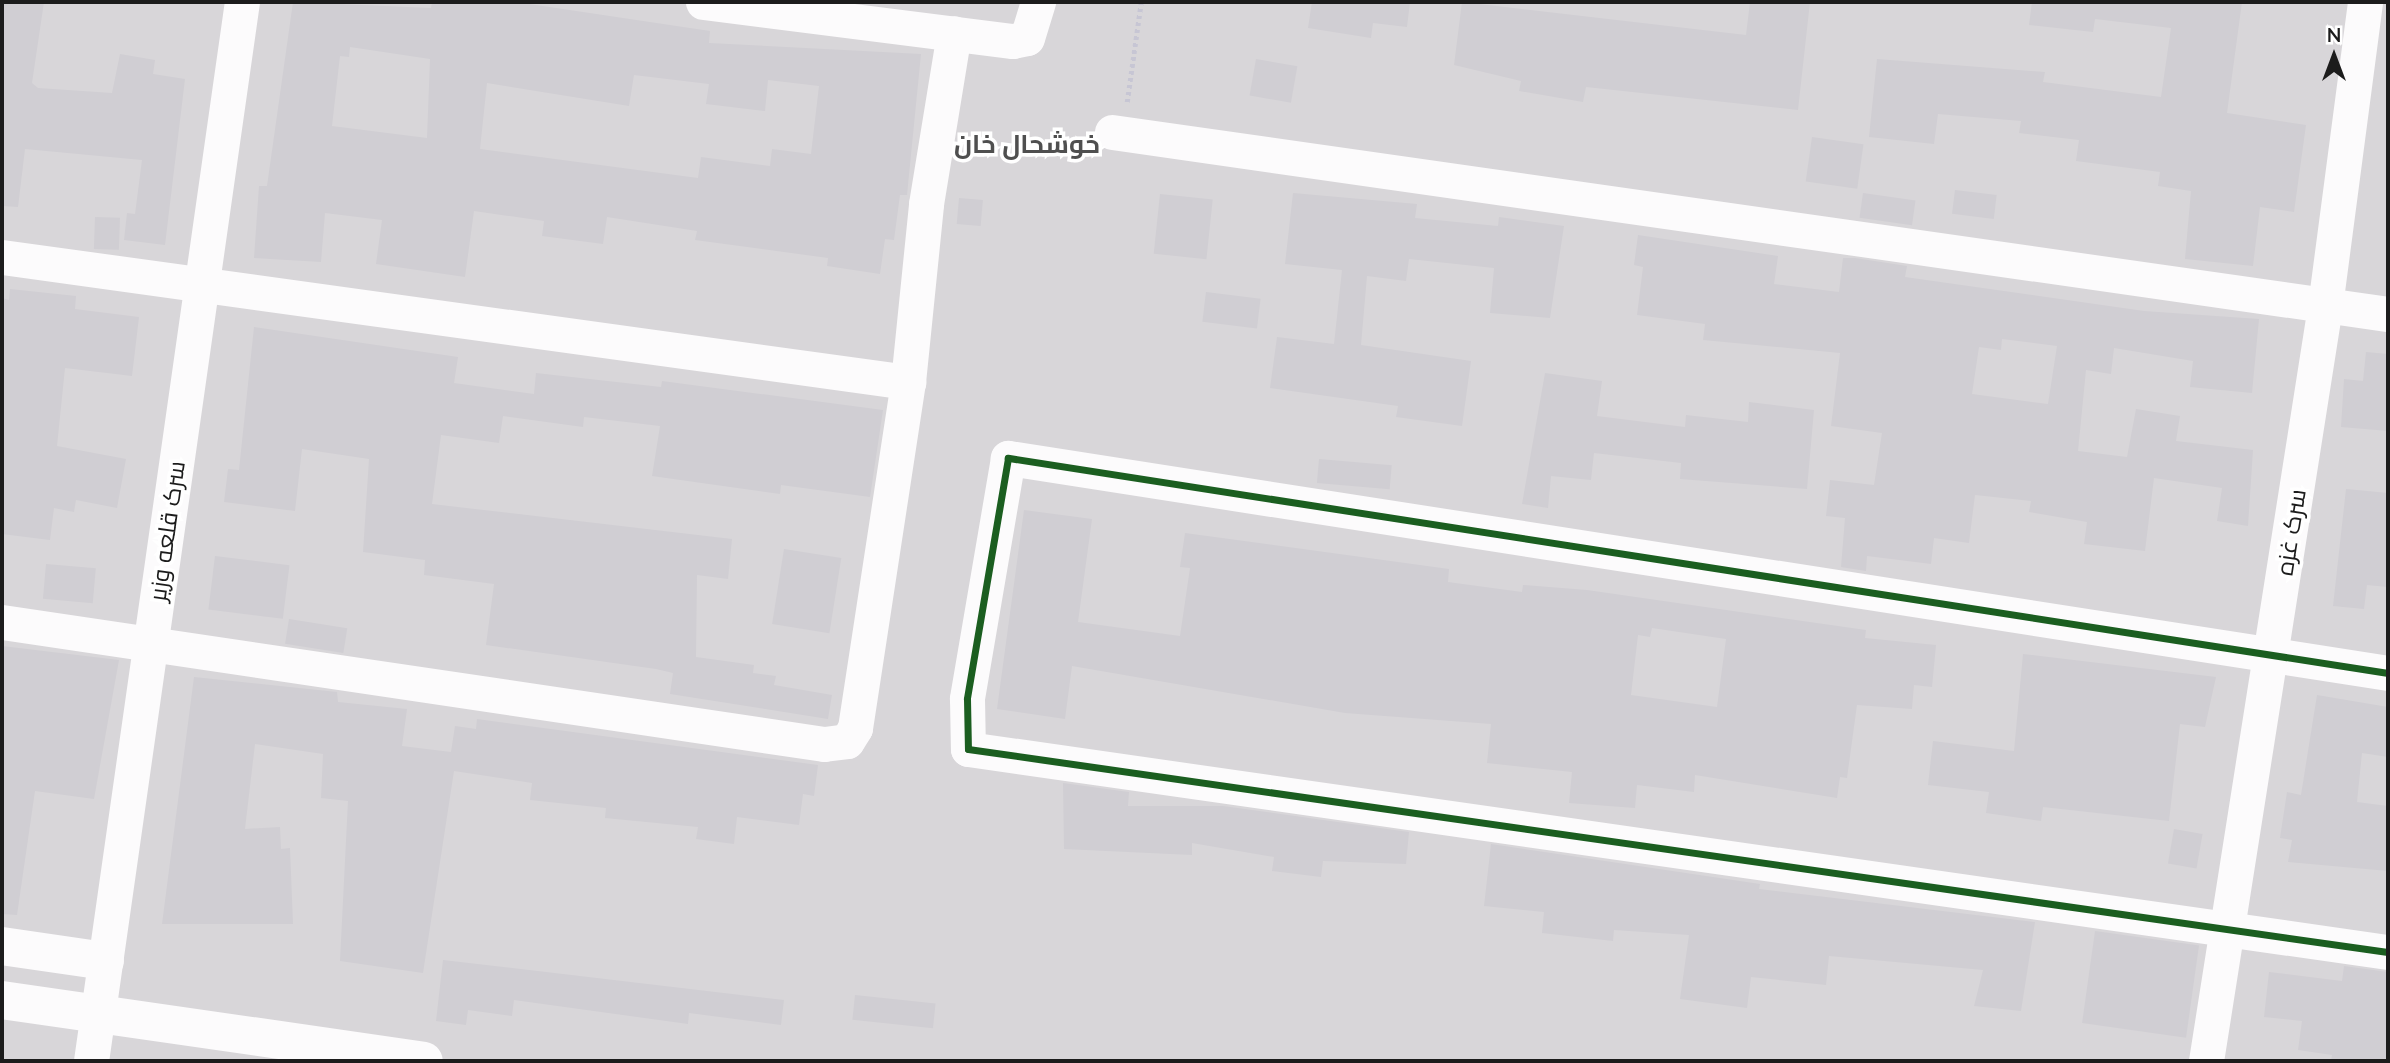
<!DOCTYPE html>
<meta charset="utf-8">
<style>
body{margin:0}
#map{position:relative;width:2390px;height:1063px;overflow:hidden;background:#e8e5ea;font-family:Lato,Cairo,sans-serif}
div>[style]{position:absolute}
[style*='--x']{left:calc(var(--x)*1px);top:calc(var(--y)*1px);width:calc(var(--w)*1px);rotate:calc(var(--a)*1deg)}
.residential>*{inset:0;background:#d8d6d9;transform-origin:0 0}
.building>*{inset:0;background:#d0ced3;transform-origin:0 0}
.path>*{height:4.5px;margin-top:-2.25px;transform-origin:0;background:repeating-linear-gradient(90deg,#c7c6d4 0 3.5px,transparent 0 7px)}
.minor>*{height:35px;margin:-17.5px;padding:0 17.5px;transform-origin:17.5px;border-radius:17.5px;background:#fcfbfc}
.tertiary>*{height:38px;margin:-19px;padding:0 19px;transform-origin:19px;border-radius:19px;background:#fcfbfc}
.cycleway>*{height:7px;margin:-3.5px;padding:0 3.5px;transform-origin:3.5px;border-radius:3.5px;background:#1b5e20}
span{translate:-50% -50%;white-space:nowrap;text-align:center;line-height:1.15;-webkit-text-stroke:7px #fff;paint-order:stroke}
.street-label{font-size:24px;color:#1c1c1c}
.neighbourhood-label{font-size:26px;color:#4f4f4f;font-weight:700}
.frame{position:absolute;inset:0;border:4px solid #1c1c1c;pointer-events:none}
.north{position:absolute;left:2299px;top:21px;width:70px;height:70px;-webkit-text-stroke:5px #fff;paint-order:stroke;rotate:0deg;font-size:19px;font-weight:700;line-height:28px;text-align:center;color:#1c1c1c}
.north::after{content:'';display:block;margin:auto;width:24px;height:32px;background:#1c1c1c;clip-path:polygon(50% 0,100% 100%,50% 72%,0 100%)}
</style>
<div id="map">
<div class="residential">
<div style="left:2px;top:2px;width:2386px;height:1059px"></div>
</div>
<div class="building">
<div style="clip-path:polygon(2px 2px,44px 2px,32px 83px,38px 88px,112px 93px,120px 54px,155px 60px,153px 74px,185px 79px,165px 245px,124px 240px,127px 213px,135px 214px,142px 160px,25px 149px,18px 207px,2px 206px)"></div>
<div style="clip-path:polygon(evenodd,293px 2px,431px 8px,432px 2px,516px 2px,710px 31px,709px 43px,921px 54px,907px 195px,900px 195px,894px 240px,885px 239px,880px 274px,827px 266px,828px 258px,695px 240px,697px 231px,607px 217px,603px 244px,542px 236px,544px 221px,474px 211px,465px 277px,376px 264px,382px 220px,325px 213px,321px 262px,254px 258px,259px 186px,267px 186px,293px 2px,350px 47px,430px 59px,427px 138px,332px 126px,340px 56px,349px 57px,350px 47px,293px 2px,634px 75px,709px 84px,706px 104px,765px 111px,768px 80px,819px 86px,811px 154px,772px 149px,770px 166px,701px 157px,698px 178px,480px 149px,487px 83px,629px 106px,634px 75px)"></div>
<div style="clip-path:polygon(1312px 2px,1410px 2px,1407px 27px,1373px 23px,1371px 38px,1308px 28px)"></div>
<div style="clip-path:polygon(1462px 2px,1746px 35px,1750px 2px,1810px 2px,1798px 110px,1586px 87px,1583px 102px,1519px 91px,1521px 81px,1454px 65px)"></div>
<div style="clip-path:polygon(2032px 2px,2242px 2px,2227px 113px,2306px 125px,2294px 212px,2260px 207px,2253px 266px,2185px 259px,2191px 191px,2158px 186px,2160px 172px,2076px 161px,2079px 140px,2019px 133px,2021px 121px,1938px 114px,1934px 144px,1869px 137px,1877px 59px,2045px 72px,2043px 82px,2161px 97px,2171px 28px,2095px 19px,2093px 32px,2029px 25px)"></div>
<div style="left:1256px;top:59px;width:42px;height:37px;rotate:10deg"></div>
<div style="left:1812px;top:137px;width:52px;height:45px;rotate:8deg"></div>
<div style="left:1955px;top:190px;width:42px;height:24px;rotate:7deg"></div>
<div style="clip-path:polygon(1293px 193px,1417px 204px,1415px 218px,1498px 226px,1499px 217px,1564px 226px,1550px 318px,1490px 313px,1494px 268px,1409px 259px,1406px 281px,1367px 276px,1361px 345px,1471px 361px,1462px 426px,1396px 417px,1398px 406px,1270px 388px,1277px 337px,1334px 344px,1342px 270px,1285px 264px)"></div>
<div style="left:1863px;top:193px;width:53px;height:25px;rotate:8deg"></div>
<div style="left:1160px;top:194px;width:53px;height:60px;rotate:6deg"></div>
<div style="left:959px;top:198px;width:24px;height:26px;rotate:5deg"></div>
<div style="left:95px;top:217px;width:25px;height:32px;rotate:2deg"></div>
<div style="clip-path:polygon(evenodd,1638px 235px,1778px 256px,1774px 284px,1839px 292px,1843px 258px,1855px 258px,1907px 266px,1905px 277px,2144px 311px,2259px 319px,2252px 393px,2190px 387px,2193px 361px,2114px 348px,2111px 374px,2086px 370px,2078px 451px,2127px 457px,2136px 409px,2180px 416px,2176px 441px,2253px 450px,2248px 526px,2217px 521px,2222px 488px,2154px 478px,2145px 551px,2084px 544px,2087px 522px,2029px 512px,2031px 501px,1975px 495px,1969px 543px,1934px 538px,1931px 564px,1867px 556px,1866px 571px,1841px 567px,1845px 518px,1826px 516px,1830px 480px,1874px 485px,1882px 433px,1831px 426px,1840px 353px,1703px 340px,1705px 324px,1637px 315px,1643px 267px,1634px 265px,1638px 235px,2002px 339px,2057px 346px,2048px 404px,1972px 394px,1979px 347px,2001px 350px,2002px 339px)"></div>
<div style="clip-path:polygon(10px 289px,76px 296px,75px 309px,139px 317px,132px 376px,65px 368px,57px 446px,126px 459px,117px 508px,76px 500px,74px 512px,54px 508px,50px 540px,2px 534px,2px 298px,9px 300px)"></div>
<div style="left:1206px;top:292px;width:55px;height:30px;rotate:7deg"></div>
<div style="clip-path:polygon(254px 327px,458px 357px,454px 383px,534px 394px,536px 373px,661px 387px,662px 381px,883px 410px,870px 497px,781px 485px,780px 494px,652px 476px,660px 426px,584px 417px,583px 427px,503px 416px,499px 443px,441px 435px,432px 504px,732px 539px,728px 579px,697px 575px,696px 657px,754px 665px,753px 673px,776px 676px,774px 685px,832px 695px,828px 719px,670px 694px,673px 673px,656px 669px,486px 645px,494px 584px,424px 575px,425px 560px,363px 552px,369px 459px,302px 449px,295px 511px,224px 502px,228px 469px,239px 470px)"></div>
<div style="clip-path:polygon(2366px 352px,2388px 354px,2388px 431px,2341px 427px,2344px 379px,2363px 381px)"></div>
<div style="clip-path:polygon(1545px 373px,1602px 381px,1597px 416px,1685px 427px,1686px 415px,1748px 422px,1749px 402px,1814px 410px,1807px 489px,1680px 479px,1681px 463px,1594px 453px,1591px 480px,1551px 476px,1548px 508px,1522px 504px)"></div>
<div style="left:1319px;top:459px;width:73px;height:24px;rotate:5deg"></div>
<div style="clip-path:polygon(2346px 489px,2388px 493px,2388px 587px,2367px 585px,2364px 609px,2333px 606px)"></div>
<div style="clip-path:polygon(evenodd,1024px 510px,1092px 519px,1078px 622px,1180px 636px,1190px 568px,1180px 567px,1185px 533px,1449px 569px,1448px 582px,1522px 592px,1523px 585px,1587px 590px,1866px 630px,1865px 638px,1936px 645px,1932px 687px,1914px 685px,1912px 709px,1857px 705px,1847px 778px,1840px 777px,1837px 798px,1695px 775px,1694px 792px,1637px 785px,1635px 808px,1569px 803px,1572px 772px,1487px 763px,1491px 724px,1345px 713px,1072px 666px,1065px 719px,997px 709px,1024px 510px,1652px 628px,1726px 639px,1717px 707px,1631px 695px,1638px 635px,1650px 637px,1652px 628px)"></div>
<div style="left:784px;top:549px;width:58px;height:76px;rotate:9deg"></div>
<div style="left:215px;top:556px;width:75px;height:54px;rotate:7deg"></div>
<div style="left:46px;top:564px;width:50px;height:35px;rotate:5deg"></div>
<div style="left:289px;top:619px;width:59px;height:25px;rotate:9deg"></div>
<div style="clip-path:polygon(2px 646px,119px 660px,94px 799px,35px 791px,17px 915px,2px 914px)"></div>
<div style="clip-path:polygon(2023px 654px,2216px 677px,2205px 727px,2180px 724px,2169px 821px,2043px 807px,2041px 821px,1986px 813px,1989px 792px,1928px 785px,1933px 741px,2014px 751px)"></div>
<div style="clip-path:polygon(194px 677px,337px 692px,338px 702px,407px 709px,402px 746px,451px 752px,455px 726px,476px 729px,477px 719px,818px 765px,814px 796px,803px 794px,799px 825px,737px 817px,734px 844px,696px 839px,698px 827px,605px 818px,606px 808px,530px 800px,532px 783px,454px 771px,423px 973px,340px 961px,348px 801px,321px 798px,323px 754px,255px 744px,245px 829px,280px 827px,281px 849px,290px 848px,293px 924px,162px 924px)"></div>
<div style="clip-path:polygon(2317px 695px,2388px 707px,2388px 757px,2362px 753px,2357px 802px,2388px 806px,2388px 871px,2288px 862px,2292px 840px,2280px 838px,2287px 792px,2301px 795px)"></div>
<div style="clip-path:polygon(1063px 783px,1129px 792px,1128px 806px,1223px 806px,1409px 832px,1406px 864px,1323px 861px,1321px 877px,1272px 871px,1274px 857px,1192px 843px,1192px 855px,1064px 849px)"></div>
<div style="left:2174px;top:829px;width:29px;height:35px;rotate:10deg"></div>
<div style="clip-path:polygon(1491px 844px,1760px 884px,1759px 889px,2035px 922px,2021px 1011px,1974px 1006px,1983px 970px,1829px 956px,1826px 985px,1751px 977px,1747px 1008px,1680px 999px,1689px 935px,1614px 930px,1613px 941px,1542px 933px,1544px 912px,1484px 906px)"></div>
<div style="left:2095px;top:931px;width:105px;height:93px;rotate:8deg"></div>
<div style="clip-path:polygon(443px 960px,784px 1000px,781px 1025px,689px 1013px,688px 1024px,514px 1000px,512px 1016px,468px 1010px,466px 1025px,436px 1021px)"></div>
<div style="clip-path:polygon(2344px 966px,2388px 972px,2388px 1061px,2331px 1061px,2332px 1055px,2298px 1050px,2302px 1021px,2264px 1017px,2269px 972px,2342px 981px)"></div>
<div style="left:855px;top:995px;width:81px;height:25px;rotate:6deg"></div>
</div>
<div class="path">
<div style="--x:1127;--y:102;--w:101;--a:-82"></div>
</div>
<div class="minor">
<div style="--x:703;--y:2;--w:312;--a:7.2"></div>
<div style="--x:1013;--y:41;--w:14;--a:-12"></div>
<div style="--x:1027;--y:38;--w:38;--a:-73"></div>
<div style="--x:1112;--y:132;--w:1289;--a:8.12"></div>
<div style="--x:2;--y:257;--w:915;--a:7.86"></div>
<div style="--x:2;--y:622;--w:831;--a:8.44"></div>
<div style="--x:824;--y:744;--w:23;--a:-7"></div>
<div style="--x:847;--y:741;--w:15;--a:-58"></div>
<div style="--x:855;--y:728;--w:350;--a:-81.3"></div>
<div style="--x:908;--y:382;--w:179;--a:-84.2"></div>
<div style="--x:926;--y:204;--w:173;--a:-80.7"></div>
<div style="--x:2388;--y:673;--w:1397;--a:-171.14"></div>
<div style="--x:1008;--y:458;--w:244;--a:99.7"></div>
<div style="--x:967;--y:699;--w:50;--a:88.9"></div>
<div style="--x:968;--y:749;--w:1434;--a:8.14"></div>
<div style="--x:91;--y:1061;--w:1070;--a:-81.89"></div>
<div style="--x:2206;--y:1061;--w:764;--a:-81.04"></div>
<div style="--x:2325;--y:306;--w:307;--a:-82.5"></div>
</div>
<div class="tertiary">
<div style="--x:2;--y:946;--w:104;--a:8.3"></div>
<div style="--x:2;--y:1000;--w:426;--a:8.2"></div>
</div>
<div class="cycleway">
<div style="--x:2388;--y:673;--w:1397;--a:-171.14"></div>
<div style="--x:1008;--y:458;--w:244;--a:99.7"></div>
<div style="--x:967;--y:699;--w:50;--a:88.9"></div>
<div style="--x:968;--y:749;--w:1434;--a:8.14"></div>
</div>
<div class="street-label">
<span style="left:166px;top:531px;rotate:-82deg">سرک قلعه وزیر</span>
<span style="left:2290px;top:532px;rotate:-81deg">سرک غزه</span>
</div>
<div class="neighbourhood-label">
<span style="left:1027px;top:144px">خوشحال خان</span>
</div>
<div class="frame"></div>
<div class="north">N</div>
</div>
